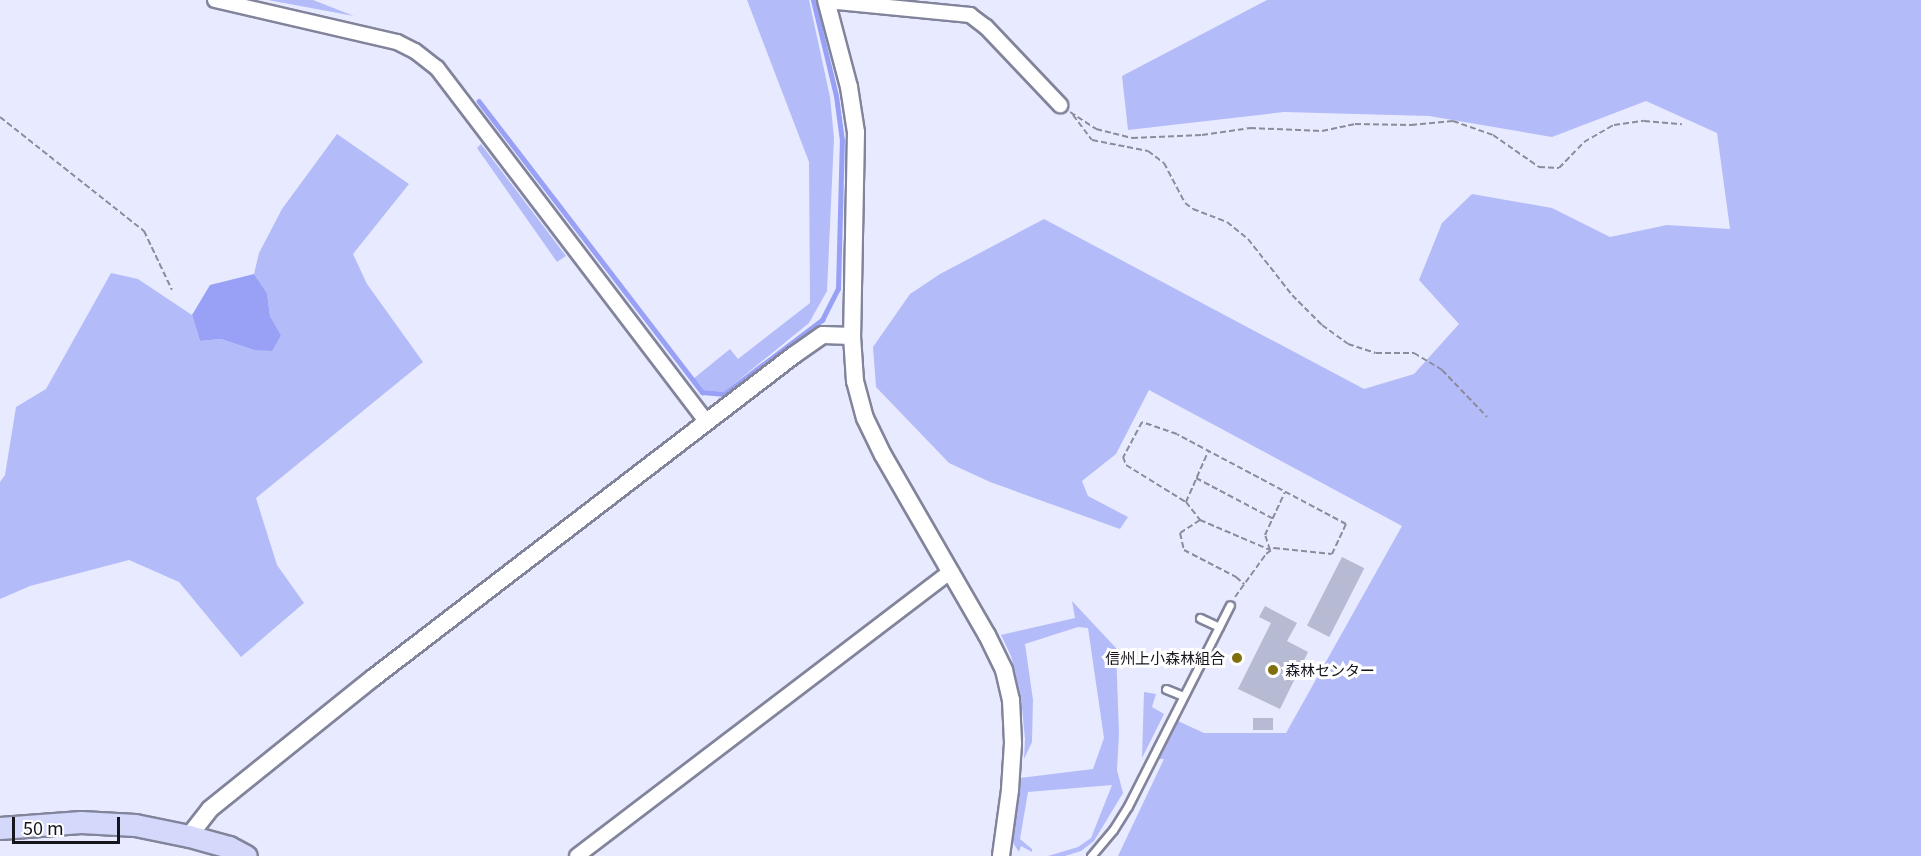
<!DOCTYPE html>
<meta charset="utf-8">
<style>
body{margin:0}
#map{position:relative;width:1921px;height:856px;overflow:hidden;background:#e8ebff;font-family:Georgia,"Noto Sans JP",serif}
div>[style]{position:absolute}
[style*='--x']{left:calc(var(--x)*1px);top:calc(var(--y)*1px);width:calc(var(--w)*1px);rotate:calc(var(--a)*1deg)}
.green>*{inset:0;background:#b4bbf9}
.water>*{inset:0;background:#98a1f5}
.stream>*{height:4.5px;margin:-2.25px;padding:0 2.25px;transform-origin:2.25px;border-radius:2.25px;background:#98a1f5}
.building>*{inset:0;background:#b6bad2;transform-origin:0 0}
.path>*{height:2px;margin-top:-1px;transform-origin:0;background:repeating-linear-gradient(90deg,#8a8c9a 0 6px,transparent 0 9px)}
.roads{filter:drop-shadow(2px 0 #81849b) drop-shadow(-2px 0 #81849b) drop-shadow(0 2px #81849b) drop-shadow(0 -2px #81849b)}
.service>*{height:7px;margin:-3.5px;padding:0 3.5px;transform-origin:3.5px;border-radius:3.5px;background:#fff}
.minor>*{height:14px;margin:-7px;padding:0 7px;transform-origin:7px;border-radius:7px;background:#fff}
.tertiary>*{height:16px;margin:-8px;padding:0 8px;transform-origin:8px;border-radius:8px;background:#fff}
.primary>*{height:21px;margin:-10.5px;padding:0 10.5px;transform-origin:10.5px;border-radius:10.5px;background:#d4d9fc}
.dots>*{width:16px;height:16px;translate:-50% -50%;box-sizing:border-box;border:3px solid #fff;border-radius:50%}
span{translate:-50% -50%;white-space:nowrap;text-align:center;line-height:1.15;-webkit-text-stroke:6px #fff;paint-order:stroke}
.poi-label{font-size:15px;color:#14151d}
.right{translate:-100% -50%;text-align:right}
.left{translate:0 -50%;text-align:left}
.scale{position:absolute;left:12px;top:817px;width:108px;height:27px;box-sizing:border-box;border:3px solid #14151d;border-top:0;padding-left:8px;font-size:18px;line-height:21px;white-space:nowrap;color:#14151d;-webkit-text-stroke:4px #fff;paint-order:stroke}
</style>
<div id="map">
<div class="green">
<div style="clip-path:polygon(268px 0,313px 0,354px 16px)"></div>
<div style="clip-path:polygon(747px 0,809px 0,830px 97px,834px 138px,827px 291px,809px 323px,724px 392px,702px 390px,693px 379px,730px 349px,738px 359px,810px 303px,809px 162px)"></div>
<div style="clip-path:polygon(1267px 0,1921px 0,1921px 856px,1118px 856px,1164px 759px,1158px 759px,1178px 721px,1204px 733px,1286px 733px,1402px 526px,1149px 390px,1116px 454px,1082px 481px,1088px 496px,1128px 517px,1120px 529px,990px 482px,949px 463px,876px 387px,873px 347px,910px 294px,940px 274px,1044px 219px,1364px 389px,1414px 374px,1459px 324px,1419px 280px,1442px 223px,1472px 194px,1552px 208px,1610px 237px,1667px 225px,1730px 229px,1717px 133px,1646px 101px,1552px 137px,1429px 116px,1284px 112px,1128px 130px,1122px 76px)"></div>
<div style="clip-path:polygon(337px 134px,409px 184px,353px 254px,367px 284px,423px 362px,256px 498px,277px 565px,304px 603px,241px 657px,179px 582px,129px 560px,30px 586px,0 599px,0 482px,5px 475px,16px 407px,46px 389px,111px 273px,138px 279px,192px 315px,200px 341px,221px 339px,254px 350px,281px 335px,270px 316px,267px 293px,254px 274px,259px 253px,282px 209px)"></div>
<div style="clip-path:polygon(481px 144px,566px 256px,557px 262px,477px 148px)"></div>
<div style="clip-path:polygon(1072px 601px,1116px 648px,1119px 734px,1117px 770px,1123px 793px,1094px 841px,1081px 851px,1065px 856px,1048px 856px,1078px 847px,1091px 838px,1112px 785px,1028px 792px,1020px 839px,1032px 849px,1032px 852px,1021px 846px,1019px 852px,1011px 840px,1020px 778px,1093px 769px,1104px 738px,1088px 628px,1078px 627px,1025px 644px,1033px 700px,1032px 742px,1024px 759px,1025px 739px,1021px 697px,1011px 656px,1001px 635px,1075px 618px)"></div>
<div style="clip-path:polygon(1144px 692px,1156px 694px,1152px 707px,1164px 714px,1142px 758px)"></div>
</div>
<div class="water">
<div style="clip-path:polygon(254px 274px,267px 293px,270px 316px,281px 335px,272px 351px,254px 350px,221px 339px,200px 341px,192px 315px,210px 285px)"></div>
</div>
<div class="stream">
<div style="--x:479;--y:101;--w:367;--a:52.5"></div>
<div style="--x:702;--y:392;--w:22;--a:5"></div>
<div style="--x:724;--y:394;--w:123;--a:-37.1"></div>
<div style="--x:822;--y:320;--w:35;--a:-63"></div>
<div style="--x:838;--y:289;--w:148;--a:-88.5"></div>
<div style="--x:842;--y:141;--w:45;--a:-97.6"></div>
<div style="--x:836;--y:96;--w:99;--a:-103.5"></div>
</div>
<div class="building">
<div style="left:1342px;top:557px;width:25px;height:77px;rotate:27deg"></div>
<div style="clip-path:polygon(1265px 606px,1297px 623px,1287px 641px,1308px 652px,1280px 709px,1238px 689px,1271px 623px,1259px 617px)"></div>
<div style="left:1253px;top:718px;width:20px;height:12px"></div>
</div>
<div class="path">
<div style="--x:1070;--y:112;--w:31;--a:33"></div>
<div style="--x:1096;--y:129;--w:37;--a:14"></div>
<div style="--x:1132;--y:138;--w:70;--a:-2.5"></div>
<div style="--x:1202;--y:135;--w:49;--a:-8.3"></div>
<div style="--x:1250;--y:128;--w:72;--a:2.4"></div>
<div style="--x:1322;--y:131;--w:34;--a:-12"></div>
<div style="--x:1355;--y:124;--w:56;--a:1"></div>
<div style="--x:1411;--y:125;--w:42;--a:-5.4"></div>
<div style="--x:1453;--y:121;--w:42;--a:19.3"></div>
<div style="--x:1493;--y:135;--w:56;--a:34.8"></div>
<div style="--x:1539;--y:167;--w:20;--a:3"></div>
<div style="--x:1559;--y:168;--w:36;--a:-46"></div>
<div style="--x:1584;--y:142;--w:34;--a:-30"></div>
<div style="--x:1614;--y:125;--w:30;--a:-8"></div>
<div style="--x:1644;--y:121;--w:38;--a:5"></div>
<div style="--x:1073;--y:115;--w:31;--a:53"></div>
<div style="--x:1092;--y:140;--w:57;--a:11.1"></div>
<div style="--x:1148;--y:151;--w:20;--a:37"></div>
<div style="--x:1164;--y:163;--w:45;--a:62.3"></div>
<div style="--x:1185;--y:203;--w:10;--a:37"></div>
<div style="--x:1193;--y:209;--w:36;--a:21"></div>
<div style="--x:1227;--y:222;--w:27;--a:39"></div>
<div style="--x:1248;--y:239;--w:71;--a:51.8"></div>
<div style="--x:1292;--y:295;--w:42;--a:45"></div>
<div style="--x:1322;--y:325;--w:32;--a:36"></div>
<div style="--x:1348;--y:344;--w:29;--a:18"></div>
<div style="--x:1376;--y:353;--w:38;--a:0"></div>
<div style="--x:1414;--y:353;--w:33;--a:31"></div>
<div style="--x:1442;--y:370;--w:65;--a:46.2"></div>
<div style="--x:0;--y:117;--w:184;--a:38.4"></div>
<div style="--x:144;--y:231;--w:65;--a:64.6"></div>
<div style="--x:1196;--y:478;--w:86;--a:27.8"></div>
<div style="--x:1186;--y:502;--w:55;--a:-66.3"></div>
<div style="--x:1200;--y:520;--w:24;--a:147"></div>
<div style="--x:1180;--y:533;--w:17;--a:77"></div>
<div style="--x:1184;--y:550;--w:59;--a:27.4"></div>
<div style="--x:1236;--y:577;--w:11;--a:41"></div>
<div style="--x:1270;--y:550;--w:16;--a:-108"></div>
<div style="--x:1265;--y:535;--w:47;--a:-65.1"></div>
<div style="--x:1235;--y:597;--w:53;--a:-54.2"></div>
<div style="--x:1266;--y:554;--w:10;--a:-37"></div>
<div style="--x:1274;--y:548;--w:58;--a:5.9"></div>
<div style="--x:1332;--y:554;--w:33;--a:-65"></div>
<div style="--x:1346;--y:524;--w:191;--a:-152"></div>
<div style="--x:1177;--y:434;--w:37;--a:-161"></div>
<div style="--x:1142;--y:422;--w:40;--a:118"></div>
<div style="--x:1123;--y:457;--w:9;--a:69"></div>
<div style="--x:1126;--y:465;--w:70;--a:31.7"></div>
<div style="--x:1186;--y:502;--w:23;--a:52"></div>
<div style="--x:1200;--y:520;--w:76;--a:23.2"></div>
</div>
<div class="roads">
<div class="service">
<div style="--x:1200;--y:618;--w:21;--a:25"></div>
<div style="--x:1166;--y:689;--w:18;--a:22"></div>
<div style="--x:1091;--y:856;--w:34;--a:-50"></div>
<div style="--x:1113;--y:830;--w:28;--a:-58"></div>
<div style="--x:1128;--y:806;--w:225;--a:-63.1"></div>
</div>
<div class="minor">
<div style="--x:215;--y:0;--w:187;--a:13"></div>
<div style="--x:397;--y:42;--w:20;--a:27"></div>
<div style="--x:415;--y:51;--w:28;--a:38"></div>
<div style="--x:437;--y:68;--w:445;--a:52.7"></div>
<div style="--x:827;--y:1;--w:144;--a:5.6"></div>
<div style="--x:970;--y:15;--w:20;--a:37"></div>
<div style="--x:986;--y:27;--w:108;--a:46.5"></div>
<div style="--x:577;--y:856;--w:470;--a:-37.3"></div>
</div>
<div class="tertiary">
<div style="--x:826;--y:0;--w:90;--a:75.2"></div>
<div style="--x:849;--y:87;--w:46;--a:81.2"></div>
<div style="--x:856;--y:132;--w:204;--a:91.1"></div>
<div style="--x:852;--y:336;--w:45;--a:86.2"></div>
<div style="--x:855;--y:381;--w:38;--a:75"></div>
<div style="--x:865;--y:418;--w:41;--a:64.1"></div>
<div style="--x:883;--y:455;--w:208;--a:60"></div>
<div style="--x:987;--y:635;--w:39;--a:64"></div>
<div style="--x:1004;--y:670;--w:31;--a:77"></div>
<div style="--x:1011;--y:700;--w:43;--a:87.3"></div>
<div style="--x:1013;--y:743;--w:47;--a:93.7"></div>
<div style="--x:1010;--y:790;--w:67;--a:97.8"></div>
<div style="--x:189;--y:836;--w:34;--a:-52"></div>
<div style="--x:210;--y:809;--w:209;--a:-38.8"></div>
<div style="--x:373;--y:678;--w:531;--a:-37.5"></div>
<div style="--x:794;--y:355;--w:35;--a:-35"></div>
<div style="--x:823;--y:335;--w:29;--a:2"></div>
</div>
<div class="primary">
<div style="--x:0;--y:828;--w:81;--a:-4.2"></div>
<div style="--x:81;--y:822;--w:54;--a:3.2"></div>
<div style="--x:135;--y:825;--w:55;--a:11.5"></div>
<div style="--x:189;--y:836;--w:41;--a:15.4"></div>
<div style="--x:229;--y:847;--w:19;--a:28"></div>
</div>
</div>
<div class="dots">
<div style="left:1237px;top:658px;background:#7f6f0d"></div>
<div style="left:1273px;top:670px;background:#7f6f0d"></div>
</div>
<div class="poi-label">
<span class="right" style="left:1225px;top:658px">信州上小森林組合</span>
<span class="left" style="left:1285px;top:670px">森林センター</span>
</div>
<div class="scale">50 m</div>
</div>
